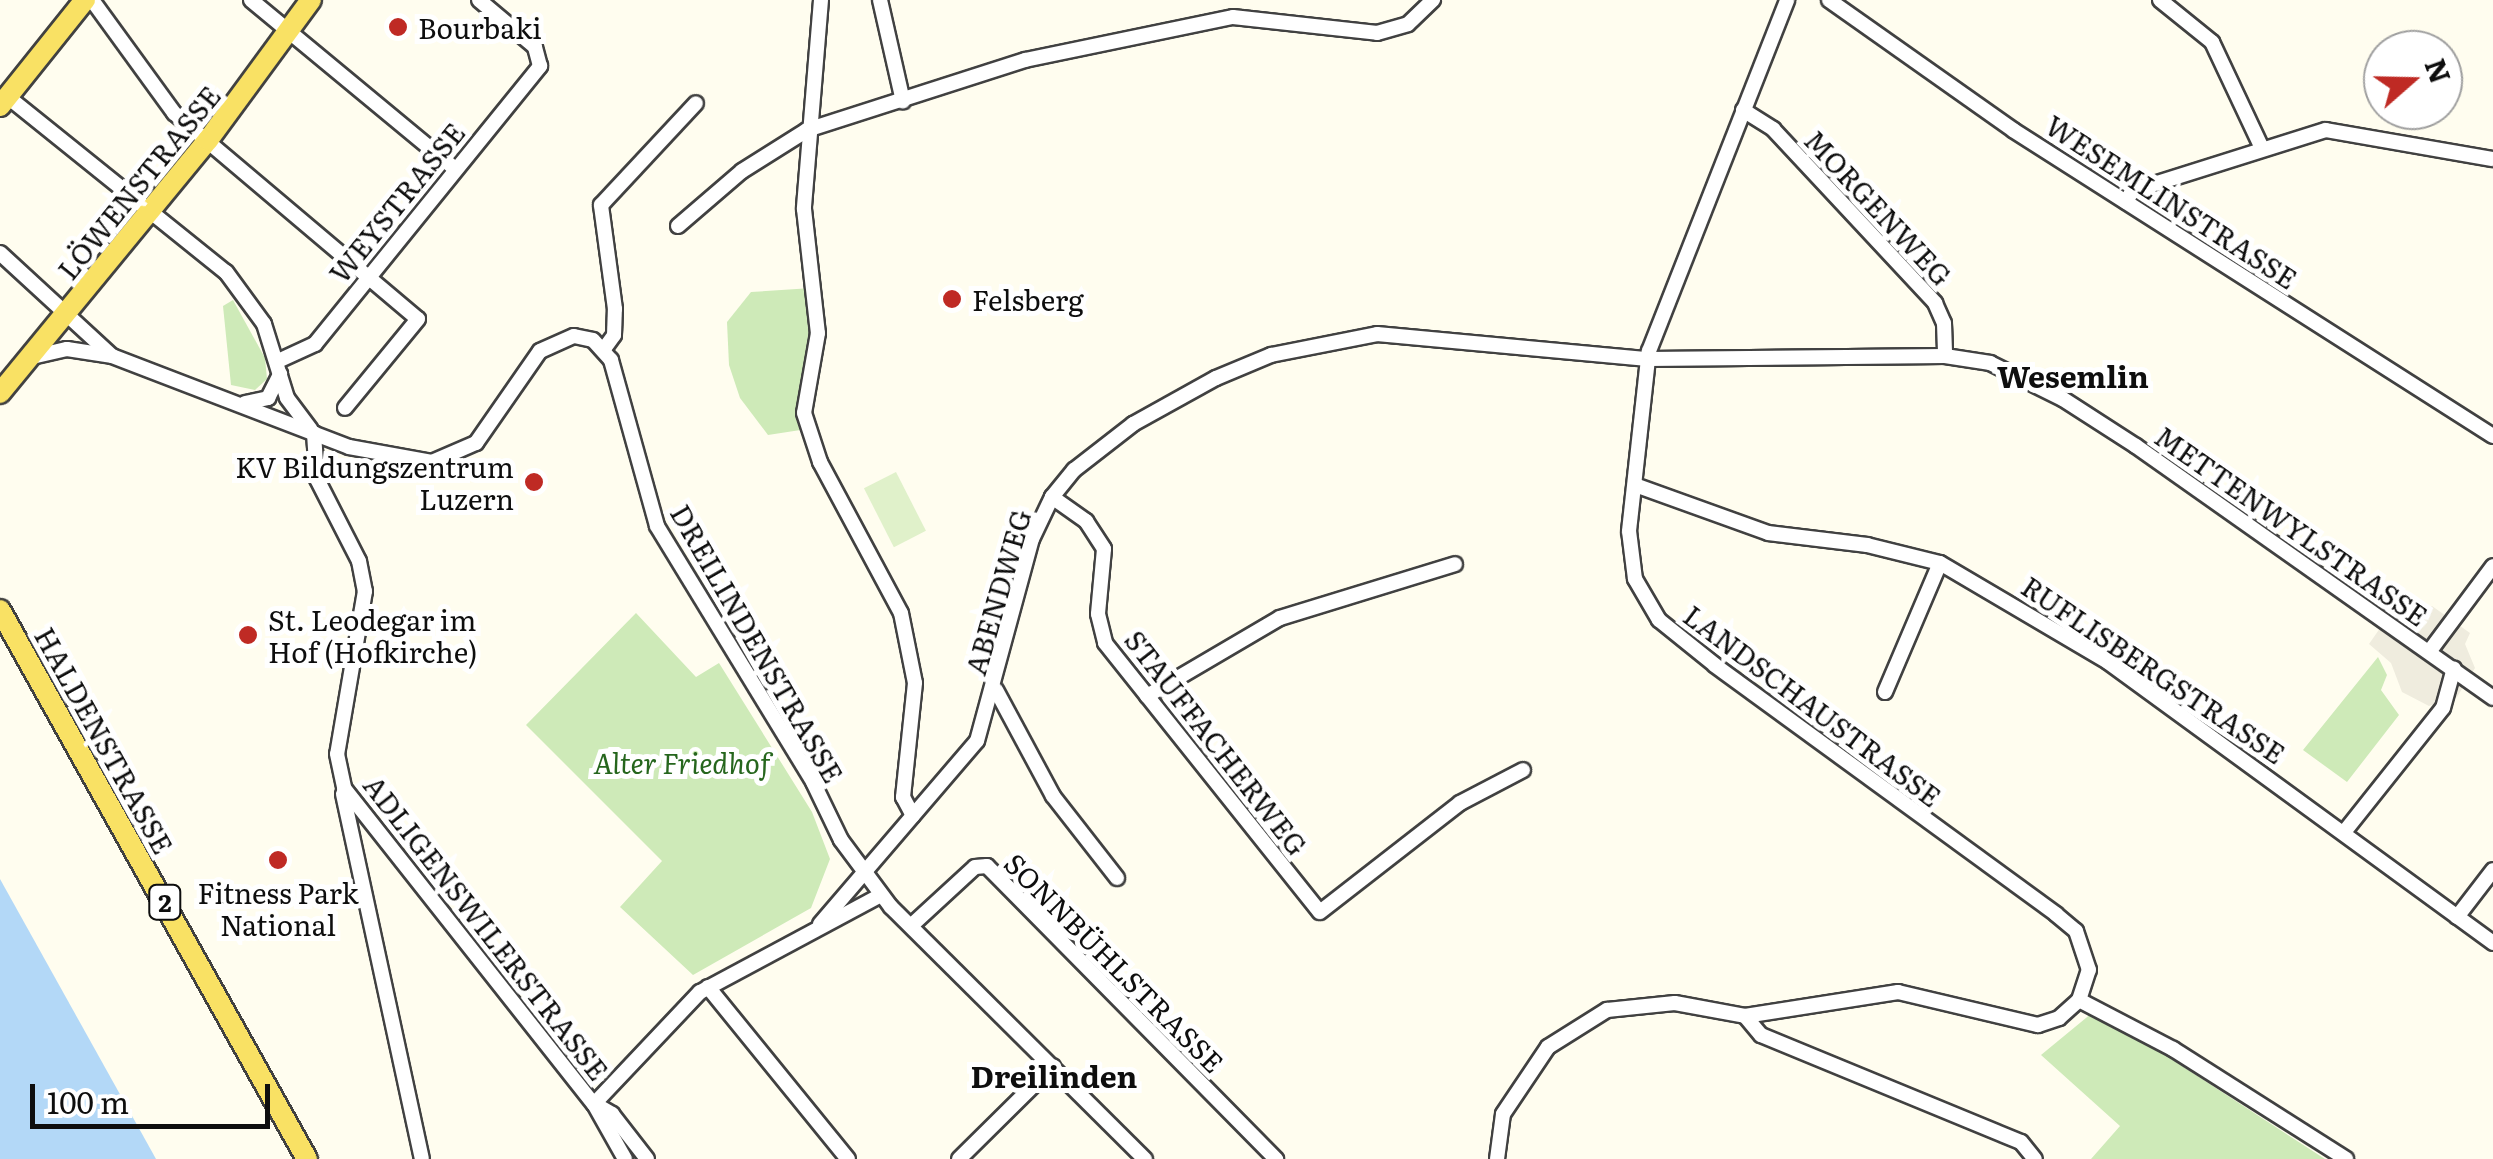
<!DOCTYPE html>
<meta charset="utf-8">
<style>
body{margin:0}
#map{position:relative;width:2493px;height:1159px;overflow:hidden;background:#fffdef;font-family:Literata,serif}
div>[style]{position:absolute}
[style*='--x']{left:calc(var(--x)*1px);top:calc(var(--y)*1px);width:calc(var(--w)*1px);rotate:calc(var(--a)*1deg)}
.green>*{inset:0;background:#ceeab8}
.pitch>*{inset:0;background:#e0f1ca;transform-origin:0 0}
.plaza>*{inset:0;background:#efecde}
.water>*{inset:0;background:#b3d8f7}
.roads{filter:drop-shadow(2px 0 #414141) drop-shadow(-2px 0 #414141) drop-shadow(0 2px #414141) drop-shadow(0 -2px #414141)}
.street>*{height:14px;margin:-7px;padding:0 7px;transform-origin:7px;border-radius:7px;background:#fff}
.primary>*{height:20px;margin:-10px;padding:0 10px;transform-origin:10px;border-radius:10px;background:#f9e164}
.dots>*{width:28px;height:28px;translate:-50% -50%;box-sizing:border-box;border:5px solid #fff;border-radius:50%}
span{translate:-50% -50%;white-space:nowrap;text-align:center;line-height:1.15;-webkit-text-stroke:10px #fff;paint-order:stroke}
.shield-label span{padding:2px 8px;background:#fff;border:2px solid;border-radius:8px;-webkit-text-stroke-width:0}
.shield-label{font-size:25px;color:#0e0e0e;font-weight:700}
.poi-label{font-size:28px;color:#0e0e0e}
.left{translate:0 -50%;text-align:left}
.right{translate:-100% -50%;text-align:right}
.street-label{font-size:28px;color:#0e0e0e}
.park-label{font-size:28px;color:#26661d;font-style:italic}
.neighbourhood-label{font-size:30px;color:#0e0e0e;font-weight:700}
.north{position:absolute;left:2363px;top:30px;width:100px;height:100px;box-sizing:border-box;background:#fff;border:2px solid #9f9f9f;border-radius:50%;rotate:70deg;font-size:28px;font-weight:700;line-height:40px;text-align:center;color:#0e0e0e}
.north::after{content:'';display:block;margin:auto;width:35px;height:45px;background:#bf2a24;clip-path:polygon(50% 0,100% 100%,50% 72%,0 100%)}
.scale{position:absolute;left:30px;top:1084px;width:240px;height:45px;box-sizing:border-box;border:5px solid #0e0e0e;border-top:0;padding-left:12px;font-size:30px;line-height:35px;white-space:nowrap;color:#0e0e0e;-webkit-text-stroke:8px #fff;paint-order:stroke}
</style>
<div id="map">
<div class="green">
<div style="clip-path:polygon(812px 288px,817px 313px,807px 429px,768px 435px,740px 398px,729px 365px,727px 322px,751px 292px)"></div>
<div style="clip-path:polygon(233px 300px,265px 358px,267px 379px,255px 390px,231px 385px,223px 306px)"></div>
<div style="clip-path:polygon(636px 613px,696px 677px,719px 663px,812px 812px,830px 859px,811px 908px,693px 975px,620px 907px,662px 861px,526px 725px)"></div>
<div style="clip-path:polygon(2378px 657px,2387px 675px,2381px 690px,2399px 715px,2347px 782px,2303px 750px)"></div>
<div style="clip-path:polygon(2092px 1013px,2162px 1053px,2325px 1159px,2091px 1159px,2120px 1126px,2041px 1055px)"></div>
</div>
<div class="pitch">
<div style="left:896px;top:472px;width:66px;height:36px;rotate:63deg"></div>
</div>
<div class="plaza">
<div style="clip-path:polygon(2432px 606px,2470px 633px,2465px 644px,2475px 668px,2457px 697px,2429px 706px,2402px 692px,2391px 663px,2369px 644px,2392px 611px,2413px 617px)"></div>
</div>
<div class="water">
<div style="clip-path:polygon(0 879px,141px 1132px,156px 1159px,0 1159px)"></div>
</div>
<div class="roads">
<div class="street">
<div style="--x:92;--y:0;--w:140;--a:54"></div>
<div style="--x:174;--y:113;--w:319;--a:40.2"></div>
<div style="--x:418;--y:319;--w:115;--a:129.4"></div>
<div style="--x:251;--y:0;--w:264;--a:39.6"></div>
<div style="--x:821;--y:0;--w:210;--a:94.7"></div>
<div style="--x:804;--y:209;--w:125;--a:83.6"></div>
<div style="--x:818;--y:333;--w:81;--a:99.9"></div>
<div style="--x:804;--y:413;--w:52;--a:71.9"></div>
<div style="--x:820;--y:462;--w:171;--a:61.8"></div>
<div style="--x:901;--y:613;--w:71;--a:78.7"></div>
<div style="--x:915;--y:683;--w:115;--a:96"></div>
<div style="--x:903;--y:797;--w:21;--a:62"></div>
<div style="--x:880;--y:0;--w:104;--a:77.2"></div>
<div style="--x:1829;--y:0;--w:225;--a:35.2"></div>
<div style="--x:2013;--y:130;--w:569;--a:32.52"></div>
<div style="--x:2160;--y:0;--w:67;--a:38.9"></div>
<div style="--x:2212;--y:42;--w:115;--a:64.8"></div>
<div style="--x:8;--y:97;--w:280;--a:38.8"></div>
<div style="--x:226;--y:272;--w:64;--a:53.8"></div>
<div style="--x:264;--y:324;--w:77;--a:72.7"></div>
<div style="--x:287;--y:398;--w:39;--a:53"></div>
<div style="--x:1743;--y:110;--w:36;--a:32"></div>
<div style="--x:1773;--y:129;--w:238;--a:47"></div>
<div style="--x:1935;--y:303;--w:22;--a:66"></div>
<div style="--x:1944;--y:323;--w:33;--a:88"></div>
<div style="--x:2126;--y:202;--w:13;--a:-61"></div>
<div style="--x:2132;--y:191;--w:203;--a:-17.5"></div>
<div style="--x:2326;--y:130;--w:169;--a:9.9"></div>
<div style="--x:678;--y:226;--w:84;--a:-40.7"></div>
<div style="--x:742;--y:171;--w:77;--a:-32.2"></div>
<div style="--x:807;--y:130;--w:229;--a:-17.8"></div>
<div style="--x:1025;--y:60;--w:212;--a:-11.7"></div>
<div style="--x:1233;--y:17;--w:145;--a:6.3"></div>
<div style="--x:1377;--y:33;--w:32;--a:-16"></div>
<div style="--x:1408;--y:24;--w:35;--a:-44"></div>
<div style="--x:0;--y:253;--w:149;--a:42.6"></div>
<div style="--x:604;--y:349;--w:17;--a:-54"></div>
<div style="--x:614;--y:335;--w:26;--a:-88"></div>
<div style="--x:615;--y:309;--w:105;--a:-97.7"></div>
<div style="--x:601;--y:205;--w:139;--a:-47"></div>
<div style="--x:32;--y:357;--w:36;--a:-13"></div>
<div style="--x:67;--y:349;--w:46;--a:8.8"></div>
<div style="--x:112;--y:356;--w:254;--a:21"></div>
<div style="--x:349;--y:447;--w:84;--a:10.2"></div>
<div style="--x:432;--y:462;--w:48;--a:-23.4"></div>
<div style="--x:476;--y:443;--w:112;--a:-55.2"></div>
<div style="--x:540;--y:351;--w:37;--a:-24"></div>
<div style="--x:574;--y:336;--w:19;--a:12"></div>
<div style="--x:593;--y:340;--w:27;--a:48"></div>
<div style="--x:611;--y:360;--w:172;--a:74.5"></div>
<div style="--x:657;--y:526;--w:300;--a:58.6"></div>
<div style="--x:813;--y:782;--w:64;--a:64.2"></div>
<div style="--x:841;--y:840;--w:84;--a:53.3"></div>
<div style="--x:891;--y:907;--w:358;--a:44.8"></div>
<div style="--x:278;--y:361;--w:41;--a:-24.7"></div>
<div style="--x:315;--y:344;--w:358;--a:-51"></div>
<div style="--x:540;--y:66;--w:20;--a:-105"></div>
<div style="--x:535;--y:47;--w:73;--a:-140"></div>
<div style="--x:245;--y:403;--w:24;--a:-12"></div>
<div style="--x:268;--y:398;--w:27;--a:-63"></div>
<div style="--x:314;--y:433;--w:46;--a:86.3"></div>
<div style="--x:317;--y:479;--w:92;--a:62.9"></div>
<div style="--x:359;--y:561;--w:31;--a:79"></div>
<div style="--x:365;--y:591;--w:165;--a:99.7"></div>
<div style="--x:337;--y:754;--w:35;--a:78"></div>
<div style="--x:344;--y:788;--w:403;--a:51.7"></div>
<div style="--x:594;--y:1104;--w:63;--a:60.6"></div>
<div style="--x:1635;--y:485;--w:141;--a:19.8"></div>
<div style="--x:1768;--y:533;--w:100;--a:6.9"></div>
<div style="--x:1867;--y:545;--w:75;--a:13.9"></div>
<div style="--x:1940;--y:563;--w:195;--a:30.5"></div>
<div style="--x:2108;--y:662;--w:477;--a:36.1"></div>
<div style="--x:1052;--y:497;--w:42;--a:35.2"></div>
<div style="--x:1086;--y:521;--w:33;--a:57"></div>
<div style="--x:1104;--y:549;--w:65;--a:95.3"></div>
<div style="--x:1098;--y:614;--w:30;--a:76"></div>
<div style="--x:1105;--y:643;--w:344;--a:51.4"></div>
<div style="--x:1320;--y:912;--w:177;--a:-37.9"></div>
<div style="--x:1460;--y:803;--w:71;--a:-27.6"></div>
<div style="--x:2429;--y:652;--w:107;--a:-53.3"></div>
<div style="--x:996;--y:690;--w:120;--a:61.7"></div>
<div style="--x:1053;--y:796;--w:104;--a:52"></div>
<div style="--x:1885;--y:692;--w:140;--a:-66.9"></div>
<div style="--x:1147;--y:696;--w:154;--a:-30.4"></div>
<div style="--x:1280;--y:618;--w:183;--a:-17.1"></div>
<div style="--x:343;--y:794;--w:373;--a:77.8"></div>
<div style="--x:2345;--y:831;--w:157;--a:-51.5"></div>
<div style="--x:2443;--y:708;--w:41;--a:-74.6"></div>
<div style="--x:2457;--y:917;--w:59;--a:-52.5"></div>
<div style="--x:820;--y:924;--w:241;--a:-49.4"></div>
<div style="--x:977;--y:741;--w:209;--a:-74.8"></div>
<div style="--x:1032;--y:539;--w:47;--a:-64.5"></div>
<div style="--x:1052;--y:497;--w:35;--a:-51"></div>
<div style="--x:1074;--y:470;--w:75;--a:-37.9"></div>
<div style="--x:1133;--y:424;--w:95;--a:-29"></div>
<div style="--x:1216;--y:378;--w:60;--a:-22.7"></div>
<div style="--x:1271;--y:355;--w:108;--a:-11.2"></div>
<div style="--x:1377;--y:334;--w:272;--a:5.3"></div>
<div style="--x:1648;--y:359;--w:297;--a:-0.6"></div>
<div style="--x:1945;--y:356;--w:46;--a:8.8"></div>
<div style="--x:1990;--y:363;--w:81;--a:26.3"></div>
<div style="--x:2063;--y:399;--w:87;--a:32.8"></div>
<div style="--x:2136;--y:446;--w:437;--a:35.2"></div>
<div style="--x:913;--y:924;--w:84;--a:-42.6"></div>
<div style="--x:975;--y:867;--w:12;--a:-5"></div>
<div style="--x:987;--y:866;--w:412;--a:45.4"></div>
<div style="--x:708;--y:987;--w:222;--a:50.9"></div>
<div style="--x:2079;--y:1000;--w:106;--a:27.5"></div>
<div style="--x:2173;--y:1049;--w:205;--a:32.4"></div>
<div style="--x:1745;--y:1016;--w:155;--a:-8.9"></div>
<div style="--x:1898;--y:992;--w:144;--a:13.3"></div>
<div style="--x:2038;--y:1025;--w:22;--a:-18"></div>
<div style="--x:2059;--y:1018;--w:27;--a:-42"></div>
<div style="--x:2079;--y:1000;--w:32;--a:-72"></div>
<div style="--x:2089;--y:970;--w:41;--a:-108.4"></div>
<div style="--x:2076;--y:931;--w:26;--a:-140"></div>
<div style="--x:2056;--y:914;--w:422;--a:-143.9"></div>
<div style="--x:1715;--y:665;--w:72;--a:-141.2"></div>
<div style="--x:1659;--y:620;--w:48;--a:-120.3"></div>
<div style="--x:1635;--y:579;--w:48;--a:-97.1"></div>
<div style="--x:1629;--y:531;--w:181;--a:-83.7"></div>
<div style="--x:1649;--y:351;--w:377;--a:-68.5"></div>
<div style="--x:594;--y:1104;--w:154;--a:-46.6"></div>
<div style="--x:700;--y:992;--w:205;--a:-28.2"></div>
<div style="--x:595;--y:1104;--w:20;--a:30"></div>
<div style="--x:612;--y:1114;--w:57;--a:52.1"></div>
<div style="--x:959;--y:1159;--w:132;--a:-44.7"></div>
<div style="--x:1497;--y:1159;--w:45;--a:-82.4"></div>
<div style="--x:1503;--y:1114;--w:81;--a:-56.1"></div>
<div style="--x:1548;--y:1047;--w:70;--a:-32.1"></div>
<div style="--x:1607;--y:1010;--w:68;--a:-5.9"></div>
<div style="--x:1675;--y:1003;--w:71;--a:10.5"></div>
<div style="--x:1745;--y:1016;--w:25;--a:50"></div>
<div style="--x:1761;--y:1035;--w:281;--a:22.4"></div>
<div style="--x:2021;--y:1142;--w:22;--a:51"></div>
</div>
<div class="primary">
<div style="--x:0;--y:106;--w:136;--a:-51.3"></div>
<div style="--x:0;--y:393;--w:328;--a:-50.6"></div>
<div style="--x:208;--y:140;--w:174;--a:-53.7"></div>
<div style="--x:0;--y:610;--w:629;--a:60.79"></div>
</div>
</div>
<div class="dots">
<div style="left:398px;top:27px;background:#bf2a24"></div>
<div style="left:952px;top:299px;background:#bf2a24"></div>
<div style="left:534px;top:482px;background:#bf2a24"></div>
<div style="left:248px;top:635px;background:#bf2a24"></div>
<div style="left:278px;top:860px;background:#bf2a24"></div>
</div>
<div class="shield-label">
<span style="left:165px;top:902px">2</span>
</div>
<div class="poi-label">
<span class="left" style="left:418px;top:27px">Bourbaki</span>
<span class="left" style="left:972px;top:299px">Felsberg</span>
<span class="right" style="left:514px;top:482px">KV Bildungszentrum<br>Luzern</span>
<span class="left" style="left:268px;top:635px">St. Leodegar im<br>Hof (Hofkirche)</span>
<span style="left:278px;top:908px">Fitness Park<br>National</span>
</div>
<div class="street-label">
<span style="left:138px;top:182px;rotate:-51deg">LÖWENSTRASSE</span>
<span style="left:2172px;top:201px;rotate:33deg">WESEMLINSTRASSE</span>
<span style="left:396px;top:202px;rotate:-51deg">WEYSTRASSE</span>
<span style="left:1879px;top:207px;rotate:47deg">MORGENWEG</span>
<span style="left:2292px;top:525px;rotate:35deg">METTENWYLSTRASSE</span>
<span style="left:997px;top:592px;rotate:-74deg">ABENDWEG</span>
<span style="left:758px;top:643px;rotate:60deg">DREILINDENSTRASSE</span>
<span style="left:2154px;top:669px;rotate:34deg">RUFLISBERGSTRASSE</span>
<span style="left:1813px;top:705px;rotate:37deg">LANDSCHAUSTRASSE</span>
<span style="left:105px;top:740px;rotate:61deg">HALDENSTRASSE</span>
<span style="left:1217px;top:742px;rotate:52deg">STAUFFACHERWEG</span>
<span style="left:487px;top:927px;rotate:52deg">ADLIGENSWILERSTRASSE</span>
<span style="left:1115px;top:962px;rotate:45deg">SONNBÜHLSTRASSE</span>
</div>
<div class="park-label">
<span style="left:682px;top:762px">Alter Friedhof</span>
</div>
<div class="neighbourhood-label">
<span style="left:2073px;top:375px">Wesemlin</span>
<span style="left:1054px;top:1075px">Dreilinden</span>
</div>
<div class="north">N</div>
<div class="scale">100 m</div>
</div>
